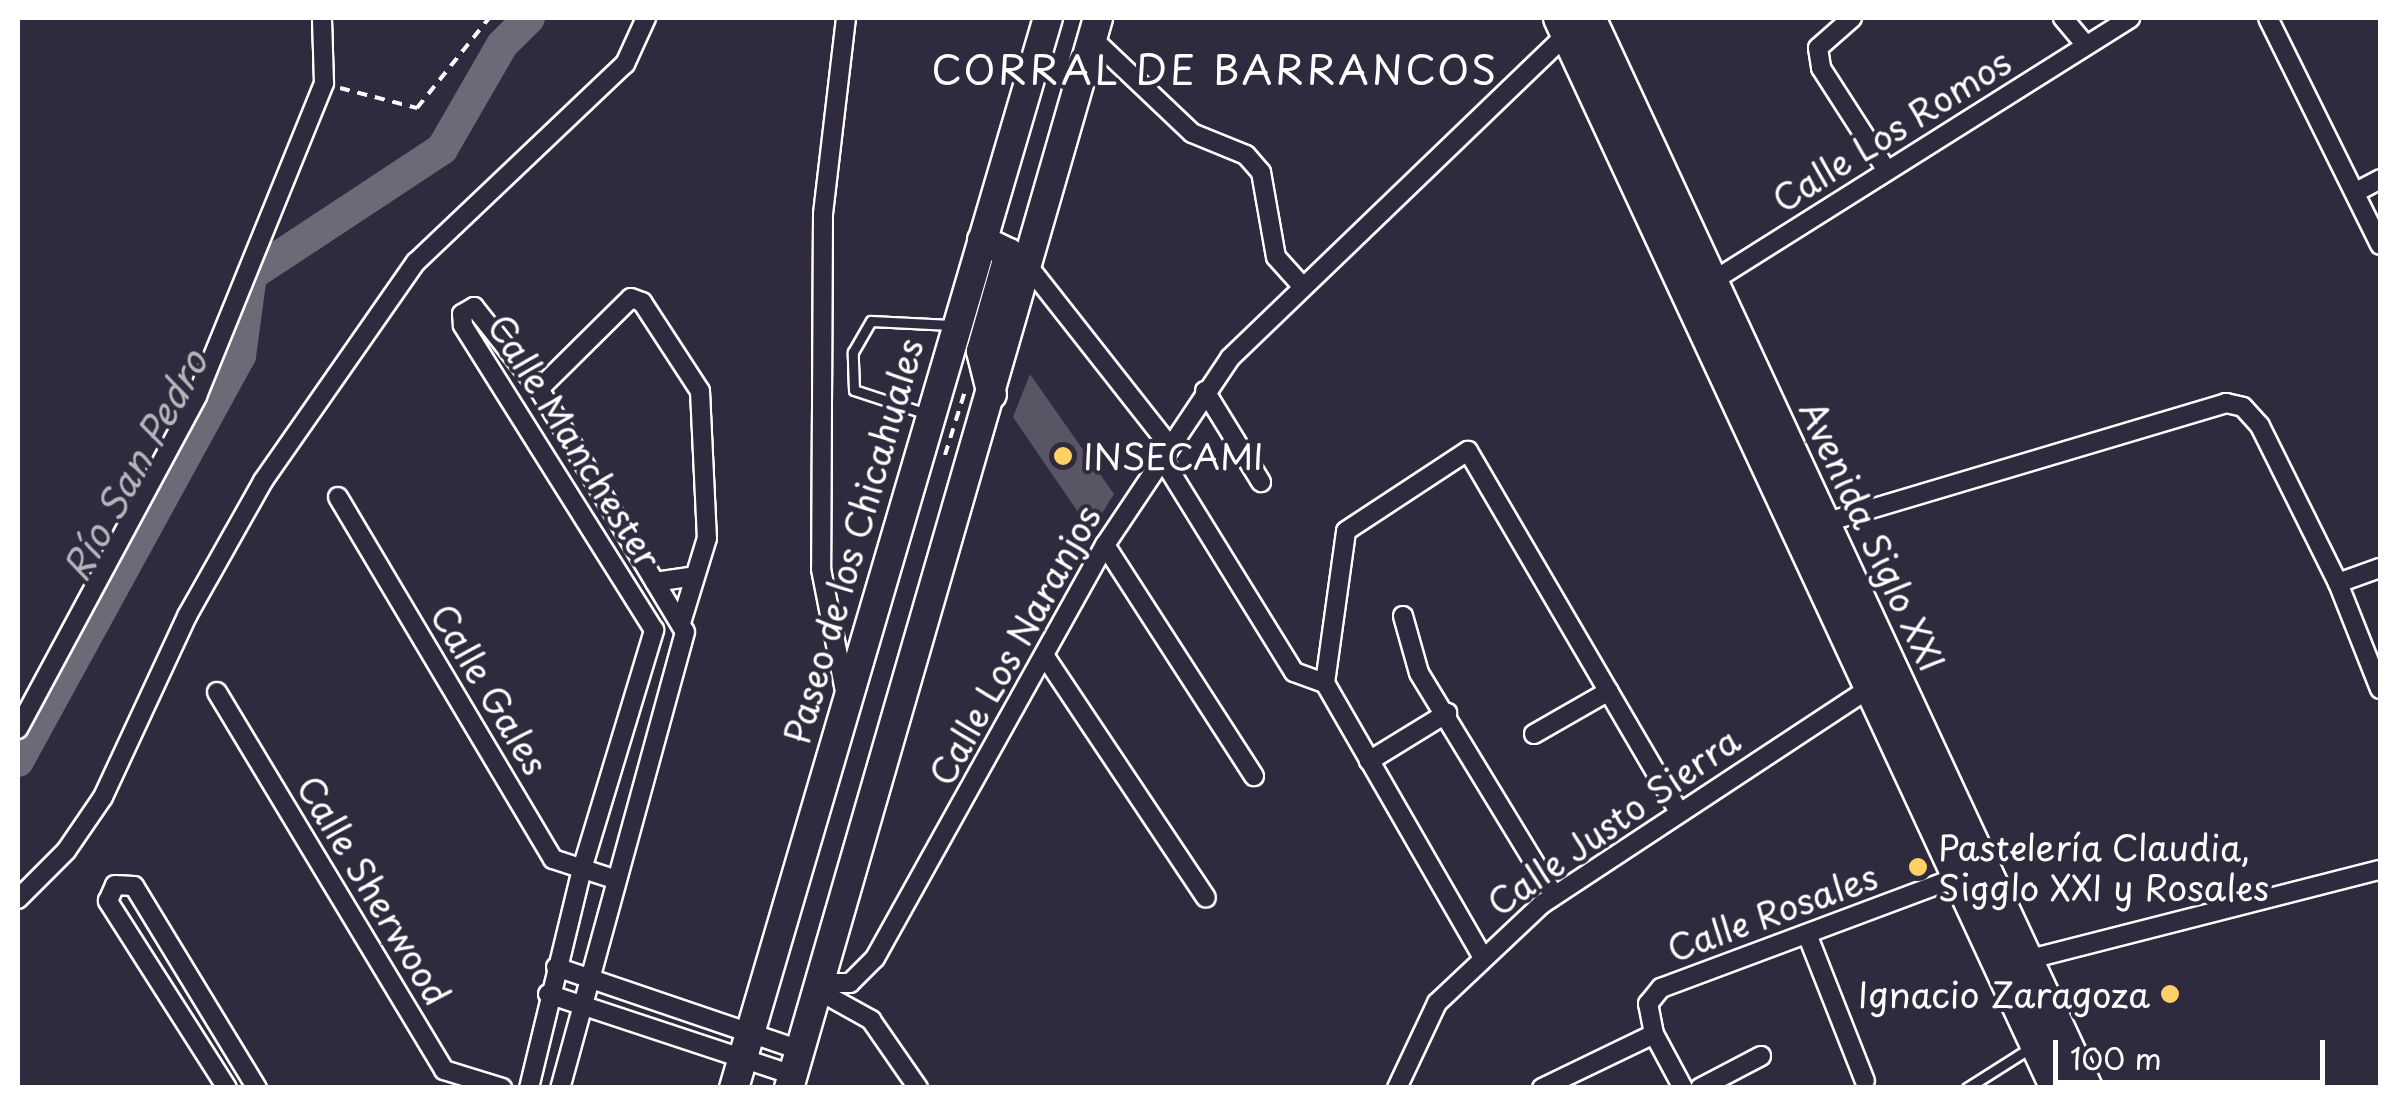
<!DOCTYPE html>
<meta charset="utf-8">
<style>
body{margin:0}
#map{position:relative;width:2398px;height:1105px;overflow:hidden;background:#2f2a3d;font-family:"Playpen Sans",sans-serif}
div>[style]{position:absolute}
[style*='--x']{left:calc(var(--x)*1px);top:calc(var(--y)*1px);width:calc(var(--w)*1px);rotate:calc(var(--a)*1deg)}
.river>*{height:32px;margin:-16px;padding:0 16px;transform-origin:16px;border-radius:16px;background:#6d6a77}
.building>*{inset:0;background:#595564}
.path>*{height:4px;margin-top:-2px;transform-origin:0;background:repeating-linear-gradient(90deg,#fff 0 10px,transparent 0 18px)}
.roads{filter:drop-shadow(2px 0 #fff) drop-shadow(-2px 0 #fff) drop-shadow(0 2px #fff) drop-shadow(0 -2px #fff)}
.lane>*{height:9px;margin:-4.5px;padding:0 4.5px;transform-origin:4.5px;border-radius:4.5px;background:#2f2a3d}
.street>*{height:18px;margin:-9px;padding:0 9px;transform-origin:9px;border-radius:9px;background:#2f2a3d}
.primary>*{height:28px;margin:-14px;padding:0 14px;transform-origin:14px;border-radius:14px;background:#2f2a3d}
.highway>*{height:32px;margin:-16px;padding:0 16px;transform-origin:16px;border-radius:16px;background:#2f2a3d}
.dots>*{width:28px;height:28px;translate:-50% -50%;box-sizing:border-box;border:5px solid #2f2a3d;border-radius:50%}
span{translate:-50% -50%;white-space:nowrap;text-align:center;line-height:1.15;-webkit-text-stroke:8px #2f2a3d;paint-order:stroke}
.street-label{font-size:35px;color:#fff}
.poi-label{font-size:35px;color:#fff}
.left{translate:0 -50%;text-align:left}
.right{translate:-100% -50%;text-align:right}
.water-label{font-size:38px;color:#b6b4bb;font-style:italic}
.quarter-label{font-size:40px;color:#fff;letter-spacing:2.5px}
.frame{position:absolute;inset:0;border:20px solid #fff;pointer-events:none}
.scale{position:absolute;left:2053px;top:1040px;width:272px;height:45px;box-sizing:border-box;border:5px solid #fff;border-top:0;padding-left:12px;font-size:30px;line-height:35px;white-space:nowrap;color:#fff;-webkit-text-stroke:8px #2f2a3d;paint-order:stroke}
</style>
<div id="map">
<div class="river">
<div style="--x:18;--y:761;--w:462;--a:-61.3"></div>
<div style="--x:240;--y:356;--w:82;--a:-82.3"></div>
<div style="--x:251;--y:275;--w:229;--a:-33.4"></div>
<div style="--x:442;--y:149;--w:120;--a:-60"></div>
<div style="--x:502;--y:45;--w:38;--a:-45"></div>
</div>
<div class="building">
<div style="clip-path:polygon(1030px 374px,1114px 494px,1091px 531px,1013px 417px)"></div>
</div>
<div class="path">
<div style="--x:340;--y:88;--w:80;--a:14.6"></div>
<div style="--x:417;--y:108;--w:115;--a:-51.3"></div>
<div style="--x:945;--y:455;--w:70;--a:-72.6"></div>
</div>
<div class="roads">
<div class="lane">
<div style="--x:930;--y:415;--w:80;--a:-161.8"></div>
<div style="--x:854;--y:390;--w:38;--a:-92"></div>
<div style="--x:853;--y:352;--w:36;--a:-60"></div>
<div style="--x:871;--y:321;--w:80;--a:2.9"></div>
<div style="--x:1967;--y:1088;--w:75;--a:-32.4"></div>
</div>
<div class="street">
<div style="--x:846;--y:18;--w:197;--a:96.7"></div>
<div style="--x:823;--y:214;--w:355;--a:90.3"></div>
<div style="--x:821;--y:569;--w:130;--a:78.9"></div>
<div style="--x:1852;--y:18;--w:45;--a:138.6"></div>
<div style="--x:1818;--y:48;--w:20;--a:81"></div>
<div style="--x:1821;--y:68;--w:122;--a:57.3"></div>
<div style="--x:2063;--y:18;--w:35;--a:50"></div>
<div style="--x:2268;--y:18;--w:253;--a:63.7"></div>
<div style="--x:1092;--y:38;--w:138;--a:43.5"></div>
<div style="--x:1192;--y:133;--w:58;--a:22.2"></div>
<div style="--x:1246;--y:155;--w:23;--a:49"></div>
<div style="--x:1261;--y:172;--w:86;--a:80"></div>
<div style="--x:1276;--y:257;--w:36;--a:48"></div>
<div style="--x:2356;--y:192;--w:27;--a:-28"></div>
<div style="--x:1028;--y:266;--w:226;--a:51.8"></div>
<div style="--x:1708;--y:284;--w:499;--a:-32.2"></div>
<div style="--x:539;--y:389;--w:129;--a:-44.7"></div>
<div style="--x:631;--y:298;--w:12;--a:20"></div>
<div style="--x:642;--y:302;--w:106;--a:56.9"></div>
<div style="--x:700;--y:391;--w:147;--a:87.3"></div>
<div style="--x:707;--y:538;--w:86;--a:107"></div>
<div style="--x:1205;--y:391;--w:107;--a:58.4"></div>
<div style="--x:1160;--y:455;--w:255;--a:58.3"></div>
<div style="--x:1294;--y:672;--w:33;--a:20"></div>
<div style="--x:338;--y:497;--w:421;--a:59.3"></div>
<div style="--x:553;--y:859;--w:64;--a:18.2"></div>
<div style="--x:1817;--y:525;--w:427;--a:-16.6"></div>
<div style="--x:2226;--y:403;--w:17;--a:13"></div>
<div style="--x:2243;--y:407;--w:25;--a:48"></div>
<div style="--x:2260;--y:426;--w:175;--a:63.6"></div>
<div style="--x:2338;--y:583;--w:114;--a:68.4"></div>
<div style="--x:1105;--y:545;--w:275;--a:57.2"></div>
<div style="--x:655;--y:582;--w:40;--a:-8.5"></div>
<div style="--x:2338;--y:583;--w:45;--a:-19.7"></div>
<div style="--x:1403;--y:616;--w:59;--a:74.3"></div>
<div style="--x:1419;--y:673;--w:260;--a:58.7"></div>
<div style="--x:1046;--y:658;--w:288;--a:56.3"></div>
<div style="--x:1325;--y:683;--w:153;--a:-82.1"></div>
<div style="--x:1346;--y:531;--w:146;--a:-33.3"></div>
<div style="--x:1468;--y:451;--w:415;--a:59.7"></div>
<div style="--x:1325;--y:683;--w:315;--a:60.1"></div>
<div style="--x:217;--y:692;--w:441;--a:59"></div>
<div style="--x:444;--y:1070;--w:61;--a:17.2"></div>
<div style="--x:18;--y:729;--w:378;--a:-61.7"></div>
<div style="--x:197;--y:396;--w:338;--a:-67.9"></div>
<div style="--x:324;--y:83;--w:65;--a:-91.8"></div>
<div style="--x:1534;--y:734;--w:86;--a:-29.8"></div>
<div style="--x:1369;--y:761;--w:92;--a:-31.6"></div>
<div style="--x:18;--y:899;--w:68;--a:-45"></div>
<div style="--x:66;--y:851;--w:65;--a:-55.6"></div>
<div style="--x:103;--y:797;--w:200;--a:-65.1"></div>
<div style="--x:187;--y:616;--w:155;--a:-60.6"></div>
<div style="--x:263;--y:481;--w:267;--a:-55.1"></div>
<div style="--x:416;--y:262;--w:288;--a:-43.5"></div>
<div style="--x:625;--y:64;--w:51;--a:-65.5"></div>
<div style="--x:1807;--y:934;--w:158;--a:68.5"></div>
<div style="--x:2022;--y:961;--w:369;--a:-14.3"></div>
<div style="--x:556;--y:967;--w:258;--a:18.8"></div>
<div style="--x:821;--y:983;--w:29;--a:0"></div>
<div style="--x:850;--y:983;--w:35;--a:-45"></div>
<div style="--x:875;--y:958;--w:473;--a:-60.9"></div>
<div style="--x:1105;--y:545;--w:225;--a:-56.2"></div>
<div style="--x:1230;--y:358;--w:467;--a:-43.9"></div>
<div style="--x:819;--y:991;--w:60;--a:29.1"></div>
<div style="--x:871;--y:1020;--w:83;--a:55.3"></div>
<div style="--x:548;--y:994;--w:258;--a:18.3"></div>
<div style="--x:227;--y:1088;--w:222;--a:-122.5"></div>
<div style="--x:108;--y:901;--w:17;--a:-66"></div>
<div style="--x:115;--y:885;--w:19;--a:3"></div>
<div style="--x:134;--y:886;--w:237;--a:58.7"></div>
<div style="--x:529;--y:1088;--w:225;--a:-76.4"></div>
<div style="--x:582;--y:869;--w:250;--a:-73.2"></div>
<div style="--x:654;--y:630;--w:360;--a:-122.1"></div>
<div style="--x:463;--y:325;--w:11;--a:-95"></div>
<div style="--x:462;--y:314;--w:14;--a:-30"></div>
<div style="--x:474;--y:307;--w:105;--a:51.6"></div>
<div style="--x:539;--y:389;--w:283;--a:59"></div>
<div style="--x:685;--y:632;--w:473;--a:105.3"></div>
<div style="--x:1397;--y:1088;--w:94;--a:-64.8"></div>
<div style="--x:1437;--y:1003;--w:144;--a:-43.3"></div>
<div style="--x:1542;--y:904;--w:388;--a:-33.4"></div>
<div style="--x:1542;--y:1088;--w:124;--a:-25.7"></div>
<div style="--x:1683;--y:1088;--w:61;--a:-118.2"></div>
<div style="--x:1654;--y:1034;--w:31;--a:-101"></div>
<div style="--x:1648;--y:1004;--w:21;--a:-51"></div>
<div style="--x:1661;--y:988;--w:317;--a:-20.5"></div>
<div style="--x:1700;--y:1088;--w:69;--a:-27.7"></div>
</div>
<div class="primary">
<div style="--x:982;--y:240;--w:30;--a:26"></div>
<div style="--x:1009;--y:253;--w:102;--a:105.9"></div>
<div style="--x:981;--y:351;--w:45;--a:76"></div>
<div style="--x:734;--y:1088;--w:1115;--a:-73.65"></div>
<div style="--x:789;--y:1088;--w:1114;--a:-73.89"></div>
</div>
<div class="highway">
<div style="--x:1560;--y:18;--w:1180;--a:65.09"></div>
<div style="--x:1589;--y:18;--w:1180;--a:65.09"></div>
</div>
</div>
<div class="dots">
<div style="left:1063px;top:456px;background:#ffd166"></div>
<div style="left:1918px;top:867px;background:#ffd166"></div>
<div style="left:2170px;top:994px;background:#ffd166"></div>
</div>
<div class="street-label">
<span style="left:1891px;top:130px;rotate:-32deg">Calle Los Romos</span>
<span style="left:575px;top:441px;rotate:58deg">Calle Manchester</span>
<span style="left:1873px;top:536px;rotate:65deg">Avenida Siglo XXI</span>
<span style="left:853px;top:541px;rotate:-74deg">Paseo de los Chicahuales</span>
<span style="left:1014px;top:645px;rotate:-61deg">Calle Los Naranjos</span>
<span style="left:490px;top:689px;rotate:59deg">Calle Gales</span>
<span style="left:1613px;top:821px;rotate:-35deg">Calle Justo Sierra</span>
<span style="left:374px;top:890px;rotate:59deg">Calle Sherwood</span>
<span style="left:1772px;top:912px;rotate:-20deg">Calle Rosales</span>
</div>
<div class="poi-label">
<span class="left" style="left:1083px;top:456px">INSECAMI</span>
<span class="left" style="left:1938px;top:867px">Pastelería Claudia,<br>Sigglo XXI y Rosales</span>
<span class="right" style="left:2150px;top:994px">Ignacio Zaragoza</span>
</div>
<div class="water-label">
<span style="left:134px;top:465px;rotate:-61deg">Río San Pedro</span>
</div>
<div class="quarter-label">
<span style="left:1215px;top:69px">CORRAL DE BARRANCOS</span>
</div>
<div class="frame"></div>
<div class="scale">100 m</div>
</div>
